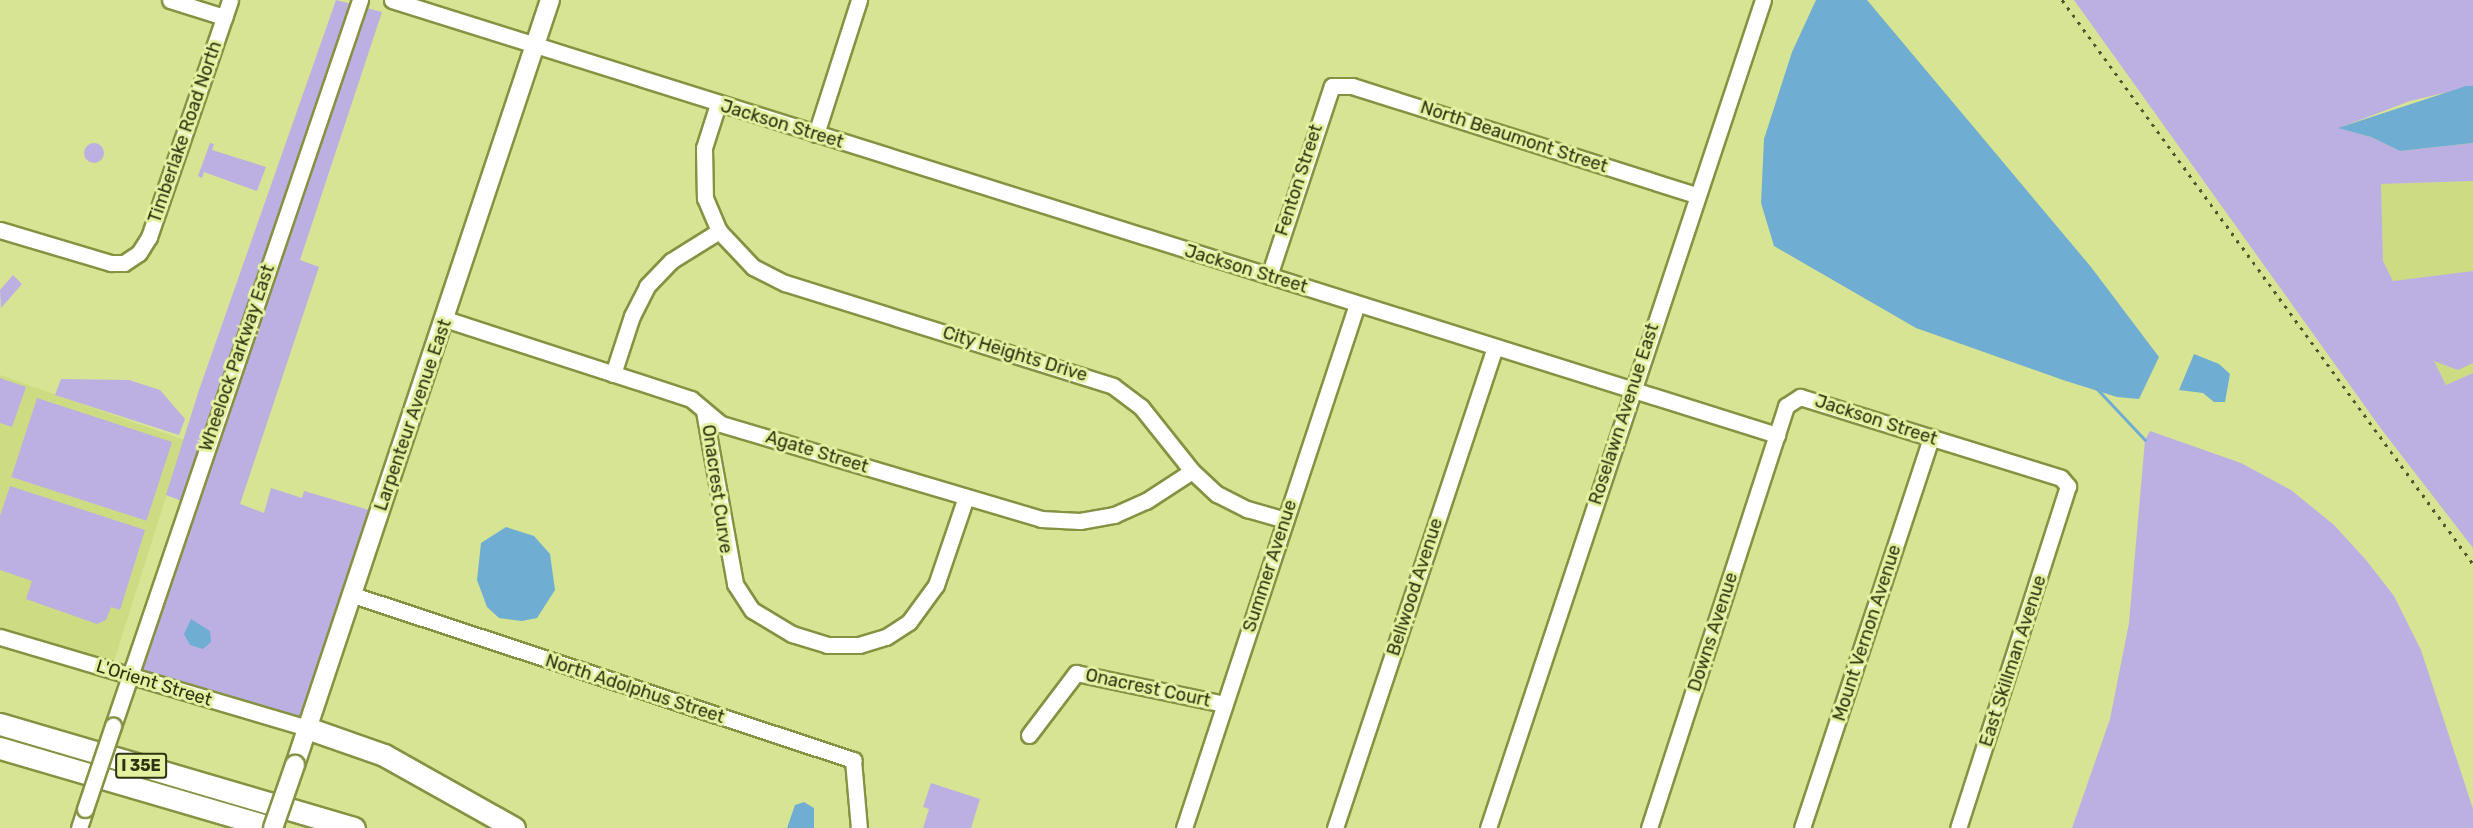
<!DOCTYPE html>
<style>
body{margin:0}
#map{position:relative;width:2473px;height:828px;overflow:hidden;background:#d7e493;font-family:Rubik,sans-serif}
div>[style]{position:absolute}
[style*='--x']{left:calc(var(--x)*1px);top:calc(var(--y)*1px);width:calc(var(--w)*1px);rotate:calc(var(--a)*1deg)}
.built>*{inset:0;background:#cddb82}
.green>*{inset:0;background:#bcb0e2;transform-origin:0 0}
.round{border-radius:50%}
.water>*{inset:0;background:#70add2}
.stream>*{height:3px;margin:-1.5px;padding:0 1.5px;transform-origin:1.5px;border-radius:1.5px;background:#70add2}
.roads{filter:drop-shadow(2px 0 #869142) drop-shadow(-2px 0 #869142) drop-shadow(0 2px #869142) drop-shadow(0 -2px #869142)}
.minor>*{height:15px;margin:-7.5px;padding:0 7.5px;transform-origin:7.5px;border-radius:7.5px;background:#fff}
.major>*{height:18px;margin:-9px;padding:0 9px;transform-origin:9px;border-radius:9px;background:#fff}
.highway>*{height:21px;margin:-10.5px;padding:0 10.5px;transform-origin:10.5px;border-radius:10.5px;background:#fff}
.rail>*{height:3px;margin-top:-1.5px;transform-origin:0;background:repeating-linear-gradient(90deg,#50562b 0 3px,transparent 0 9px)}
.bridges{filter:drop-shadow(2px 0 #869142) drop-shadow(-2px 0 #869142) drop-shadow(0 2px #869142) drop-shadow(0 -2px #869142)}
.minor-bridge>*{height:15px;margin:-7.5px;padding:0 7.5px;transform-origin:7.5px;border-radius:7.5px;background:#fff}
.major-bridge>*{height:18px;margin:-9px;padding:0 9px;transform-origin:9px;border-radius:9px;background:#fff}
span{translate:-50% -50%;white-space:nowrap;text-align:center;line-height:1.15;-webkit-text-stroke:6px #e4f1a0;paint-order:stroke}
.shield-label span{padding:2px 4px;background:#e4f1a0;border:2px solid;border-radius:4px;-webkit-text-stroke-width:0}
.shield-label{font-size:16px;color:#2d3210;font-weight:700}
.street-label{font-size:18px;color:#2d3210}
</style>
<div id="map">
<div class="built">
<div style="clip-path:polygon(2473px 181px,2473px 373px,2446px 385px,2383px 261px,2381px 184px)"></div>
<div style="clip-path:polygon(0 375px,184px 440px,114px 661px,0 628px)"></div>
</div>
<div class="green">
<div style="clip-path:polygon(336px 0,382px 12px,300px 260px,319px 267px,240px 504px,264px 513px,271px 488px,302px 498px,304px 491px,369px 510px,359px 540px,370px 544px,307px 728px,130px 675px,187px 503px,166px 495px,199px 390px)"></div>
<div style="clip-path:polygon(2074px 0,2473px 0,2473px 86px,2410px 101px,2339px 128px,2371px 137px,2400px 151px,2473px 143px,2473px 181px,2381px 184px,2383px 261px,2393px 281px,2473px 271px,2473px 363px,2458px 370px,2434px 361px,2446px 385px,2473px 373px,2473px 548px,2382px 430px)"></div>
<div class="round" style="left:84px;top:143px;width:20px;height:20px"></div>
<div style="clip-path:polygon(210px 143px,214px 144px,212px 150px,266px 167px,257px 191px,204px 172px,202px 178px,198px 176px)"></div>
<div style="clip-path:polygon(13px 275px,22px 284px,1px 308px,0 290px)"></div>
<div style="clip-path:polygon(0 378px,26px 387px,12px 427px,0 423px)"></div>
<div style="clip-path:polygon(61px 379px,129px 380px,160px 390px,185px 419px,179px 435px,55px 395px)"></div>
<div style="left:37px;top:398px;width:142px;height:83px;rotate:18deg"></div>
<div style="clip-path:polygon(2150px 431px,2241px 463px,2291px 490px,2334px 525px,2366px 560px,2394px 596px,2421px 650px,2473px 809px,2473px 828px,2072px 828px,2110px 719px,2129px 623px,2145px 440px)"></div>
<div style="clip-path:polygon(10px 486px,145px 530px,120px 610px,111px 607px,106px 620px,97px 624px,26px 599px,32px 581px,0 570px,0 516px)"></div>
<div style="clip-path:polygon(931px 783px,980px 799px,971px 828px,923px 828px,929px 809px,923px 807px)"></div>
</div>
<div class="water">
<div style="clip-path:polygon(1816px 0,1867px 0,2091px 267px,2159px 357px,2139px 399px,2117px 397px,2063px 380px,1916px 328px,1774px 246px,1761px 203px,1764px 139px,1792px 52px)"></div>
<div style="clip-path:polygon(2466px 86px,2473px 86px,2473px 143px,2400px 151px,2371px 137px,2338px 128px)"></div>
<div style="clip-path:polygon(2194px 354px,2219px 364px,2230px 374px,2225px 402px,2214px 402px,2203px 393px,2179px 390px)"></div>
<div style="clip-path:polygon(506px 527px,534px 536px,550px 554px,555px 590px,537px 618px,522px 621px,499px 618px,487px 607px,477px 580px,481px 543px)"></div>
<div style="clip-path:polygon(191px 619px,210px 631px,211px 642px,203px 649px,190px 645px,184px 634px)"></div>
<div style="clip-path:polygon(804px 802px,814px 808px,814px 828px,787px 828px,795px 805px)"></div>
</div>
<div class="stream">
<div style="--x:2097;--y:389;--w:70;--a:46.7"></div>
</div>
<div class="roads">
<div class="minor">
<div style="--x:170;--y:0;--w:57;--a:17.5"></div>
<div style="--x:392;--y:0;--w:1452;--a:17.44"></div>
<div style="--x:718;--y:104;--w:46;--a:107.7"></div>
<div style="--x:704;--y:148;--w:50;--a:88.9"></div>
<div style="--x:705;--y:198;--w:36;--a:67"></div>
<div style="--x:719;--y:231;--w:50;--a:46.6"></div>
<div style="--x:753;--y:267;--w:36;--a:27"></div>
<div style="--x:785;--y:283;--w:344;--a:17.4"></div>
<div style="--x:1113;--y:386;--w:35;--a:37"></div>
<div style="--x:1141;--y:407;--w:82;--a:51.4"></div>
<div style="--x:1192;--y:471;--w:34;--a:43"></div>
<div style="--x:1217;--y:494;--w:34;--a:27"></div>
<div style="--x:1247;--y:509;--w:40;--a:16"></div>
<div style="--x:816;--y:134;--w:141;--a:-72.2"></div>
<div style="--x:0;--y:230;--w:116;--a:16.6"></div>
<div style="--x:111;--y:263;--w:13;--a:0"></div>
<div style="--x:124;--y:263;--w:18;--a:-34"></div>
<div style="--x:139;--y:253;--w:19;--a:-58"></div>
<div style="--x:149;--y:237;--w:250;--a:-71.1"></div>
<div style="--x:1269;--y:276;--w:200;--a:-71.7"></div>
<div style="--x:1332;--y:86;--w:20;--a:0"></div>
<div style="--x:1352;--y:86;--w:361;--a:17.6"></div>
<div style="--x:445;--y:319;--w:259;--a:18"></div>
<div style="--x:691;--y:399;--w:39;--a:40"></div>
<div style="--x:721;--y:424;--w:334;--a:16.5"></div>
<div style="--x:1041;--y:519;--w:39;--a:3"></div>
<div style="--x:1080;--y:521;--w:35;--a:-10"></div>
<div style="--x:1114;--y:515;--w:35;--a:-24"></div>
<div style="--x:1146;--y:501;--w:55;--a:-33.1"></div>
<div style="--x:613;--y:374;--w:61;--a:-71.9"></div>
<div style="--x:632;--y:316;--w:34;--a:-63"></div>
<div style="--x:647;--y:286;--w:35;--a:-46"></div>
<div style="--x:671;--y:261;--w:57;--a:-32"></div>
<div style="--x:704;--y:411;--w:176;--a:79.8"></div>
<div style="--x:735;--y:584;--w:31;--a:57"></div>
<div style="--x:752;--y:610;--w:47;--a:31"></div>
<div style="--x:792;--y:634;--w:37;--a:17"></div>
<div style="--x:827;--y:645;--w:32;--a:0"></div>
<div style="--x:859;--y:645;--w:28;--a:-17"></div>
<div style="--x:886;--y:637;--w:27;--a:-33"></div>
<div style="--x:909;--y:622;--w:46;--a:-53.9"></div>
<div style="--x:936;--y:585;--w:93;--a:-71.2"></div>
<div style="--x:353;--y:595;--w:527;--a:18.26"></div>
<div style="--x:853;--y:760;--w:68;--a:85"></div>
<div style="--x:0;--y:637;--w:320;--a:16.5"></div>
<div style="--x:113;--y:726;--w:767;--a:-71.21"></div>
<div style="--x:1029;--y:735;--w:78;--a:-52.8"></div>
<div style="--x:1076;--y:673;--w:152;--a:11.8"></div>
<div style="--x:79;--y:828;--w:20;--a:-72"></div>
<div style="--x:1184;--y:828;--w:552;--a:-71.73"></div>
<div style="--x:1335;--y:828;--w:507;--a:-71.6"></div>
<div style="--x:1488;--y:828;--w:872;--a:-71.63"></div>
<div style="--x:1649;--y:828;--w:444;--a:-72"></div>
<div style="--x:1786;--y:406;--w:17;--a:-33"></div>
<div style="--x:1800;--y:397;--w:273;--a:17.2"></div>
<div style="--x:2061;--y:478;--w:11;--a:49"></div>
<div style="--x:2068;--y:486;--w:359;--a:107.8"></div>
<div style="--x:1802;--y:828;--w:412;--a:-71.7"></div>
</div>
<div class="major">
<div style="--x:295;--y:765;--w:806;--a:-71.57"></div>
</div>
<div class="highway">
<div style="--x:0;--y:724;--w:369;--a:16.4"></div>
<div style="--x:307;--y:728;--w:82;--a:19.3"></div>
<div style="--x:384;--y:755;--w:149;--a:29.3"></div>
<div style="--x:0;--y:748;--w:284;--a:16.3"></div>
</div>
</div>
<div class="rail">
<div style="--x:2062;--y:0;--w:698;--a:53.92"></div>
</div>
<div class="bridges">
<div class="minor-bridge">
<div style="--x:85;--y:809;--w:88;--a:-71.4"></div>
</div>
<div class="major-bridge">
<div style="--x:273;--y:828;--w:67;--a:-70.8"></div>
</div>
</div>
<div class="shield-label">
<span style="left:141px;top:766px">I 35E</span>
</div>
<div class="street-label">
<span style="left:782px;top:124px;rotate:17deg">Jackson Street</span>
<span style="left:185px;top:132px;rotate:-71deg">Timberlake Road North</span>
<span style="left:1514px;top:137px;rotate:18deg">North Beaumont Street</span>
<span style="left:1299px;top:180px;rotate:-72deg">Fenton Street</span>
<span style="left:1246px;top:269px;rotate:17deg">Jackson Street</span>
<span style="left:1015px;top:354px;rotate:17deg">City Heights Drive</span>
<span style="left:237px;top:358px;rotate:-71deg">Wheelock Parkway East</span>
<span style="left:1624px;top:414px;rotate:-72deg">Roselawn Avenue East</span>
<span style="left:413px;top:415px;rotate:-71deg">Larpenteur Avenue East</span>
<span style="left:1876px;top:420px;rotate:18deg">Jackson Street</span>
<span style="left:817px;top:452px;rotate:17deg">Agate Street</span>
<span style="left:717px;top:489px;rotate:82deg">Onacrest Curve</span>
<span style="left:1270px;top:566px;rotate:-72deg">Summer Avenue</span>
<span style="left:1415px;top:587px;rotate:-72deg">Bellwood Avenue</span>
<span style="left:1713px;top:632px;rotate:-72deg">Downs Avenue</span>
<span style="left:1867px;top:633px;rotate:-72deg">Mount Vernon Avenue</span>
<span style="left:2013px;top:661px;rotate:-72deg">East Skillman Avenue</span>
<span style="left:154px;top:683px;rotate:17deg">L'Orient Street</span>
<span style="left:1148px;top:688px;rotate:12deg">Onacrest Court</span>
<span style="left:635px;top:689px;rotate:18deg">North Adolphus Street</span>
</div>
</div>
